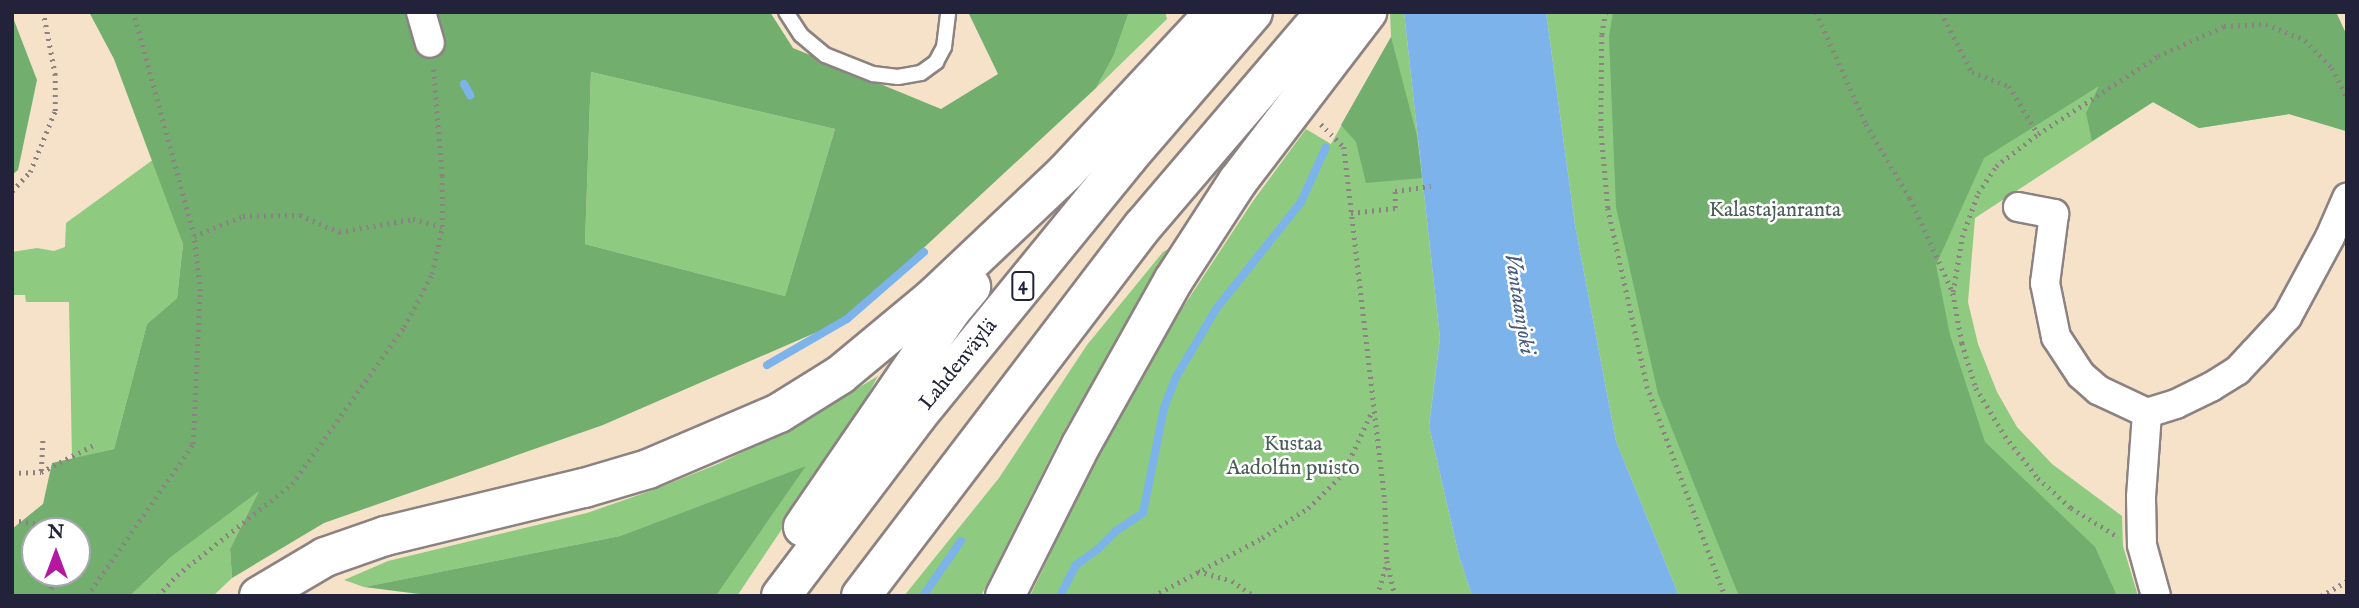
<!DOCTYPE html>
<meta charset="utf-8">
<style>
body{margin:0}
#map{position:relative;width:2359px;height:608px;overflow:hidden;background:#f5e2c9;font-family:"IM FELL English",serif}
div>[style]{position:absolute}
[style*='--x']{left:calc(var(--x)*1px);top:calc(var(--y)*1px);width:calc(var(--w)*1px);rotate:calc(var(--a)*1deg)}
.green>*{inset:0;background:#8eca80}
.forest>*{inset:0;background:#72ae6e}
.water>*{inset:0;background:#7cb3eb}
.stream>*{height:8px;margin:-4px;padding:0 4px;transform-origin:4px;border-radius:4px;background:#7cb3eb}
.path>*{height:4.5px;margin-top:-2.25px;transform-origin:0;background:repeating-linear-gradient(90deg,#8c8282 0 2px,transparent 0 7px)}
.roads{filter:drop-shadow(2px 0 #8c8282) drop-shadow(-2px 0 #8c8282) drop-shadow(0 2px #8c8282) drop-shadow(0 -2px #8c8282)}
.service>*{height:14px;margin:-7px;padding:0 7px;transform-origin:7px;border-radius:7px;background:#fff}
.minor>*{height:28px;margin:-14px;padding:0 14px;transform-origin:14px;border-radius:14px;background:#fff}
.motorway>*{height:38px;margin:-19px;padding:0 19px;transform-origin:19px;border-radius:19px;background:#fff}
span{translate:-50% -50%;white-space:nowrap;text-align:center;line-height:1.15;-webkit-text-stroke:5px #fff;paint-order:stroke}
.shield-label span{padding:2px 5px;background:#fff;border:2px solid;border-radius:5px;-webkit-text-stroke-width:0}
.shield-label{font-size:19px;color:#22223b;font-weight:700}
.park-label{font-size:21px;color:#485d53}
.street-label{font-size:21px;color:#22223b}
.water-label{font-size:23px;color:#465c81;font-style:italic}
.frame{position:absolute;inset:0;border:14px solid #22223b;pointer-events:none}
.north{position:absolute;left:21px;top:517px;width:70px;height:70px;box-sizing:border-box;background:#fff;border:2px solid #a7a7b1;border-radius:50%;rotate:0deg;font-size:19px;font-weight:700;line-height:28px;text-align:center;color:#22223b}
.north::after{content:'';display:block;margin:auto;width:24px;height:32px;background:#b5179e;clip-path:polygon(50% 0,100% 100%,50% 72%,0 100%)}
</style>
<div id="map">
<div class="green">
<div style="clip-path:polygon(1129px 12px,1165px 12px,1167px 19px,1096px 88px,1114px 55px)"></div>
<div style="clip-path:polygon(1390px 12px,1404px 12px,1440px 338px,1429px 426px,1459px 556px,1472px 596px,1030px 596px,1096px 459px,1172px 324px,1253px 201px,1306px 129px,1331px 144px,1391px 37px)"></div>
<div style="clip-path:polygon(1546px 12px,2336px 12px,2347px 36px,2346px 131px,2289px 114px,2199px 128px,2153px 102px,1975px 218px,1968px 302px,1978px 344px,1997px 392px,2017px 427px,2052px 464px,2122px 516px,2123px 546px,2138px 596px,1679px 596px,1616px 441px,1575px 225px)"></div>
<div style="clip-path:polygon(591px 72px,835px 129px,785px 296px,585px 244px)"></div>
<div style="clip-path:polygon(154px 159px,183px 244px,177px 298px,147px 324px,114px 449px,72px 459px,69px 302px,26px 302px,25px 295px,12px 295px,12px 252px,37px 248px,54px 251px,65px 247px,66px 223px)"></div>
<div style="clip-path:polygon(1170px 248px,1061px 436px,981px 596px,904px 596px,999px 478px,1087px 345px,1163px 252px)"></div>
<div style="clip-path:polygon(878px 376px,849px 429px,737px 596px,716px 596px,805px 467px,620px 536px,364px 587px,344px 580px,388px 561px,587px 513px,653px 490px,718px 464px,788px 430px)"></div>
<div style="clip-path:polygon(260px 489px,230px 549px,232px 578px,213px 596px,130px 596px,171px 557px)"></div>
</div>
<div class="forest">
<div style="clip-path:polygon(evenodd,89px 12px,770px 12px,793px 48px,941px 109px,998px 74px,969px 14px,1129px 12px,1114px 55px,1096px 88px,847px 319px,603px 425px,324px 523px,232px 578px,230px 549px,259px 491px,171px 557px,130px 596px,12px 596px,12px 529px,43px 504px,52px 463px,114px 449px,147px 324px,177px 298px,183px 244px,114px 59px,89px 12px,591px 72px,835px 129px,785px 296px,585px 244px,591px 72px,89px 12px,35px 531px,77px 531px,77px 573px,35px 573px,35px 531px)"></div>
<div style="clip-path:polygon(1613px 12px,2336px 12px,2347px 36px,2346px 131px,2289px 114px,2199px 128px,2153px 102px,2092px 141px,2086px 113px,2099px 86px,1984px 158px,1936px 265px,1950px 335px,1985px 442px,2095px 547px,2117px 596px,1739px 596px,1658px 394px,1616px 207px,1609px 37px)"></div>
<div style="clip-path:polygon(12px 15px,37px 80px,18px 170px,12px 175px)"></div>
<div style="clip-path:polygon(1391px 37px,1417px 136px,1422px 178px,1366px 183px,1356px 142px,1341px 125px)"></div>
<div style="clip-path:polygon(806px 466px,716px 596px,469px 596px,419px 594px,364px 587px,620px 536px)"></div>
</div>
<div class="water">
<div style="clip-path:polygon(1404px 12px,1546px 12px,1575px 225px,1616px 441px,1679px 596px,1472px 596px,1459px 556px,1429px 426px,1440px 338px)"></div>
</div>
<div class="stream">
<div style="--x:464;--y:84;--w:13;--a:61"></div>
<div style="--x:767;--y:365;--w:92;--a:-29.9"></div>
<div style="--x:847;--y:319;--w:102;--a:-41"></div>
<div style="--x:923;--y:596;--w:67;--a:-55.4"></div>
<div style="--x:1060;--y:596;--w:35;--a:-63"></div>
<div style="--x:1076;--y:565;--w:27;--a:-36"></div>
<div style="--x:1098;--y:549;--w:25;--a:-45"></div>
<div style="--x:1116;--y:531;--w:32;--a:-34"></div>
<div style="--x:1143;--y:513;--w:107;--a:-78.7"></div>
<div style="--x:1164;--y:408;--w:33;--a:-69"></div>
<div style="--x:1176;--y:377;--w:79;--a:-59.5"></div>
<div style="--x:1216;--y:309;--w:137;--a:-51.5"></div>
<div style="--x:1301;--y:202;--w:60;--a:-65.6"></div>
</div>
<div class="path">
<div style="--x:1606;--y:12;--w:23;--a:100"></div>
<div style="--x:1602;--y:35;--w:94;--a:90.6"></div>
<div style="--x:1601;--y:129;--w:79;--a:84.9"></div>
<div style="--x:1608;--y:208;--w:182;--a:77.6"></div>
<div style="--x:1647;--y:386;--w:224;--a:69.6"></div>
<div style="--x:1816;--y:12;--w:123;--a:65.9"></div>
<div style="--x:1866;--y:124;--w:86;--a:59.3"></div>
<div style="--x:1910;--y:198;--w:104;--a:65.6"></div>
<div style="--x:1953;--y:293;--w:51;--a:79.8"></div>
<div style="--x:1962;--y:343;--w:47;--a:72.7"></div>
<div style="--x:1976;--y:388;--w:56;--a:58.9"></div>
<div style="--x:2005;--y:436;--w:53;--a:51.8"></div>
<div style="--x:2038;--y:478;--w:45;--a:42.3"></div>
<div style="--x:2071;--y:508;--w:54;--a:31.3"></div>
<div style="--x:1941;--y:12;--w:68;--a:62.7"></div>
<div style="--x:1972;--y:72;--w:40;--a:21"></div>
<div style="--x:2009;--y:86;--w:56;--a:58.9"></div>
<div style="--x:1321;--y:124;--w:33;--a:45"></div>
<div style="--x:1344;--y:147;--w:356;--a:83.4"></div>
<div style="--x:1385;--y:501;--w:60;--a:88.1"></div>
<div style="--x:1387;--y:561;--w:36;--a:77"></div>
<div style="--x:12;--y:191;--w:26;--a:-47"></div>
<div style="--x:30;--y:172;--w:66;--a:-67.7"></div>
<div style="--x:55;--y:111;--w:36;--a:-90"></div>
<div style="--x:55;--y:75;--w:64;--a:-100.8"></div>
<div style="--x:1351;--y:213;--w:44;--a:-6.5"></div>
<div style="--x:1395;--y:208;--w:17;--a:-90"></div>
<div style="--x:1395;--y:191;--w:36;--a:-8"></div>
<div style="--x:194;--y:236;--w:53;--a:-22.2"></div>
<div style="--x:243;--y:216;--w:57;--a:-1"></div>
<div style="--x:300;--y:215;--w:43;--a:23.6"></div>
<div style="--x:339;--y:232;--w:75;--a:-10"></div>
<div style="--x:413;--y:219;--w:30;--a:15"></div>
<div style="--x:1953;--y:292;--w:56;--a:-80.7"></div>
<div style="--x:1962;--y:237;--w:47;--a:-70"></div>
<div style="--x:1978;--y:193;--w:32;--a:-56"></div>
<div style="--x:1996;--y:166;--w:53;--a:-37.3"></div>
<div style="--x:2038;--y:134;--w:143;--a:-33"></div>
<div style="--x:2158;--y:56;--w:72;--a:-24.4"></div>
<div style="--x:2224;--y:26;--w:42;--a:-2.7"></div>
<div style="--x:2266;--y:24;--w:42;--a:22.3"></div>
<div style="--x:2305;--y:40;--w:39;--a:46"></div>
<div style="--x:2332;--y:68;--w:33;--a:63"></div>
<div style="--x:41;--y:471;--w:34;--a:-87"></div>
<div style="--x:12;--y:473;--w:29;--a:-2"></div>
<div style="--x:41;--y:472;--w:62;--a:-27"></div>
<div style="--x:12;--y:520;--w:33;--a:9"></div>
<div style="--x:45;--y:525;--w:6;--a:81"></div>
<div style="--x:1198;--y:571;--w:35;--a:16"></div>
<div style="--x:1232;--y:581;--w:27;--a:34"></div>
<div style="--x:50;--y:596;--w:23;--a:-83"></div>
<div style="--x:87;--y:596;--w:185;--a:-55.1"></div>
<div style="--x:193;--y:444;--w:153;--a:-87.4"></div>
<div style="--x:200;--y:291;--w:55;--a:-96.2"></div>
<div style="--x:194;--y:236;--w:232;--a:-105.2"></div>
<div style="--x:158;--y:596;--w:28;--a:-48"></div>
<div style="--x:177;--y:575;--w:147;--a:-38.4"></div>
<div style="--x:292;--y:484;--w:193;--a:-54.5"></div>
<div style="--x:404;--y:327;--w:60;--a:-62.2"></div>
<div style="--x:432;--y:274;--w:48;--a:-78"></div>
<div style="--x:442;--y:227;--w:51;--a:-90"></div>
<div style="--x:442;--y:176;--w:109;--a:-94.7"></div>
<div style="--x:1153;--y:596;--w:123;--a:-28"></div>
<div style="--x:1262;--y:538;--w:55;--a:-33.1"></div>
<div style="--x:1308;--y:508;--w:49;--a:-44.2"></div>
<div style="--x:1343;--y:474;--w:69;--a:-65.3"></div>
<div style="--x:1377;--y:596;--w:35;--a:-74"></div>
<div style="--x:2321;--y:596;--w:30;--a:-30"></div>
</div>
<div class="roads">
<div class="service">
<div style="--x:786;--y:12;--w:27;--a:57"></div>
<div style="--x:801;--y:35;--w:31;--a:40"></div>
<div style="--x:825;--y:55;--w:52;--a:21.6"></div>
<div style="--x:873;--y:74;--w:25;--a:7"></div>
<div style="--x:898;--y:77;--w:23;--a:-10"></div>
<div style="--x:921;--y:73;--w:19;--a:-36"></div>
<div style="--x:936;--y:62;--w:17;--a:-62"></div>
<div style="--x:944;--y:47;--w:35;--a:-83"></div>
</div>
<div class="minor">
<div style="--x:421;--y:12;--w:32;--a:74"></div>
<div style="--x:2018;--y:207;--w:37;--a:11"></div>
<div style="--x:2054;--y:214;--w:70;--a:97.4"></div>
<div style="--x:2045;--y:283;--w:55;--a:78.5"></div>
<div style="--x:2056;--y:337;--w:45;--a:56.7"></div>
<div style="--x:2081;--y:375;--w:23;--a:41"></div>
<div style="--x:2098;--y:390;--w:54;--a:25.1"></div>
<div style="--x:2156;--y:596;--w:53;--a:-105.4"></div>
<div style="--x:2142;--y:545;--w:48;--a:-91.2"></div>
<div style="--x:2141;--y:497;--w:84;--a:-85.9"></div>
<div style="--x:2147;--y:413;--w:30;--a:-17"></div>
<div style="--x:2176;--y:404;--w:39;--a:-26"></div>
<div style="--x:2211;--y:387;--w:31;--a:-32"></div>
<div style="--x:2237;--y:371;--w:25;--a:-47"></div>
<div style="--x:2254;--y:353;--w:49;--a:-47.5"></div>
<div style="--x:2287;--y:317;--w:91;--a:-61.7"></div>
<div style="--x:2330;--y:237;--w:43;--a:-66.4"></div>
</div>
<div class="motorway">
<div style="--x:803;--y:527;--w:260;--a:-55.6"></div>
<div style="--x:950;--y:312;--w:33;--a:-50"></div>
<div style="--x:259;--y:596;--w:77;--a:-30.6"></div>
<div style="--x:325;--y:557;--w:64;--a:-19.3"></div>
<div style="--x:385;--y:536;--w:205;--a:-13.6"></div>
<div style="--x:584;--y:488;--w:67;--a:-16.5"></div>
<div style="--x:648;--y:469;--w:142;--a:-23.1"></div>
<div style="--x:779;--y:413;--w:72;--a:-31.9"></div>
<div style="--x:840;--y:375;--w:124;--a:-39.7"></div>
<div style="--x:935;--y:296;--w:180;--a:-43.4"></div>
<div style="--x:1066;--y:172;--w:219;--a:-47"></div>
<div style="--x:781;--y:596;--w:226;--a:-52.9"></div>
<div style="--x:917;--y:416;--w:334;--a:-50.8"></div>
<div style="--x:1128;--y:157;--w:191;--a:-49.2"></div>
<div style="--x:861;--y:596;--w:465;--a:-52.7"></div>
<div style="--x:1143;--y:226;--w:282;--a:-49.5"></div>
<div style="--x:1005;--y:596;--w:169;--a:-63.3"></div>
<div style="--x:1081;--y:445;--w:188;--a:-60.7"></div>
<div style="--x:1173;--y:281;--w:119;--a:-57"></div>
<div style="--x:1238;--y:181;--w:213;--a:-52.6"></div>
</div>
</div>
<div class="shield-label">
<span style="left:1023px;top:286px">4</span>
</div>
<div class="park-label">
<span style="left:1775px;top:211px">Kalastajanranta</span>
<span style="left:1293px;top:457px">Kustaa<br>Aadolfin puisto</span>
</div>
<div class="street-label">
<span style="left:959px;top:365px;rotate:-51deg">Lahdenväylä</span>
</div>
<div class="water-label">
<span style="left:1519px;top:304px;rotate:81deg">Vantaanjoki</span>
</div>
<div class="frame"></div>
<div class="north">N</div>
</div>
